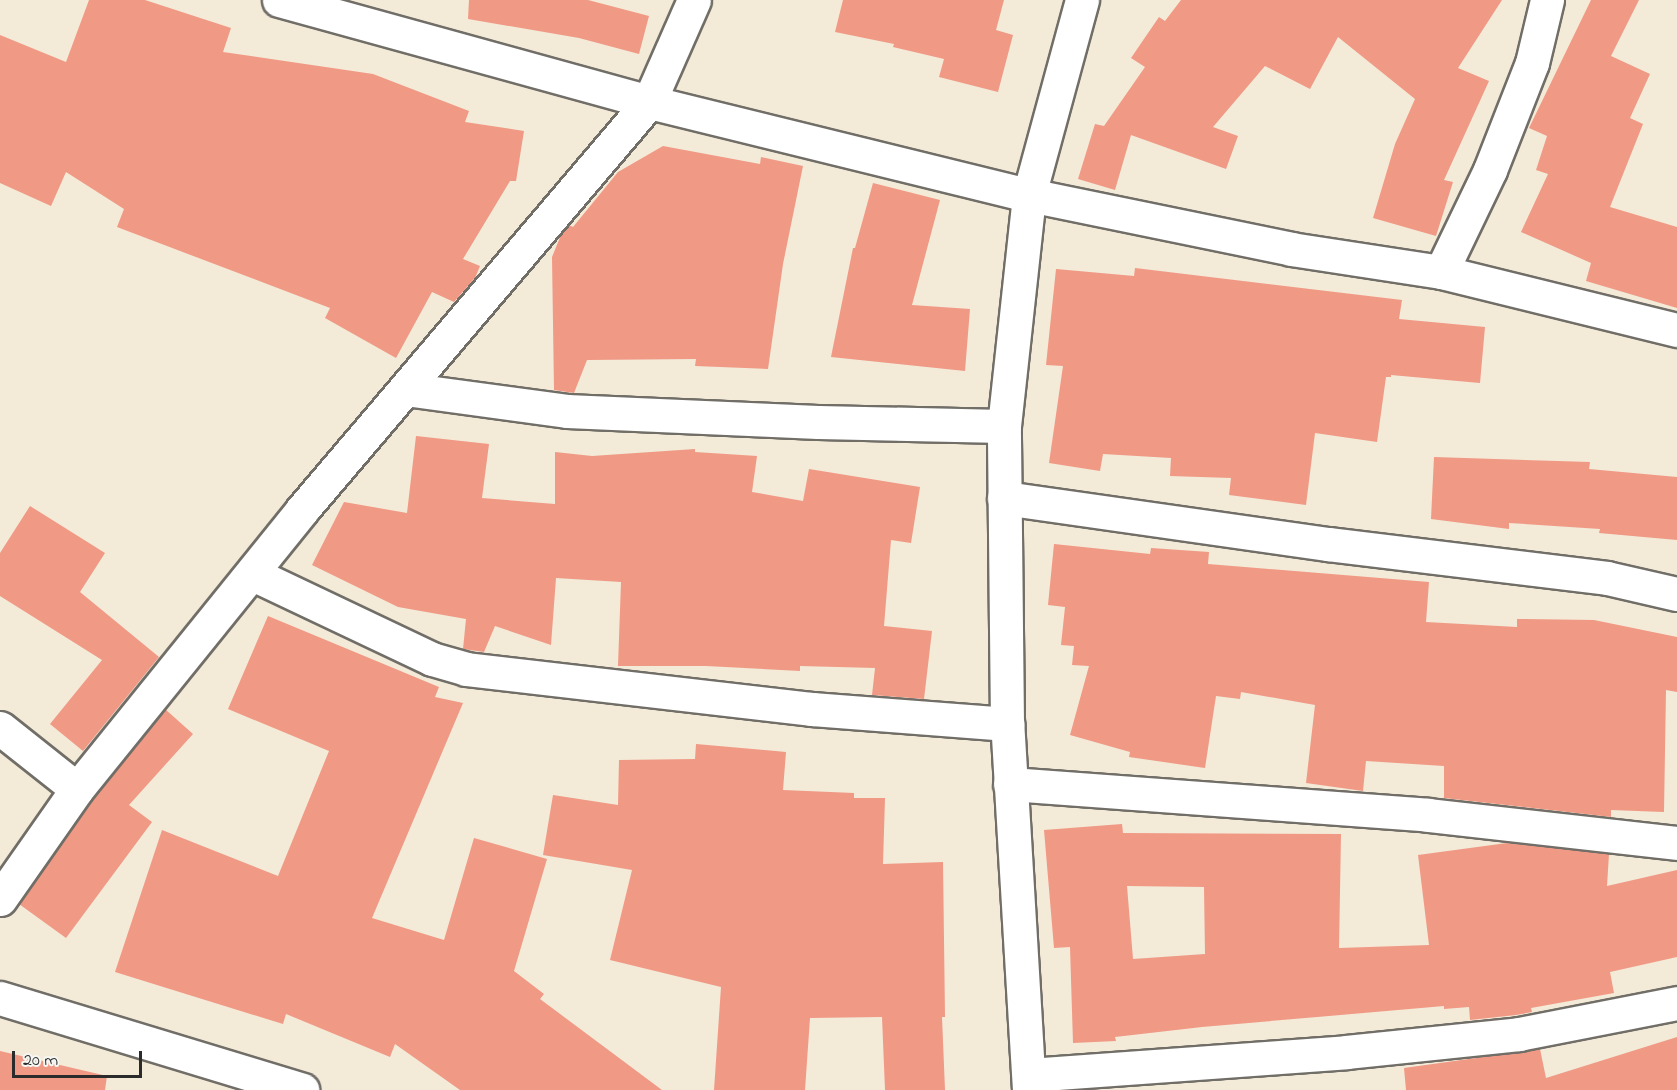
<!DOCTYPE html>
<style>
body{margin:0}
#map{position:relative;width:1677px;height:1090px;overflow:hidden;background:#f3ead8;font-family:"Indie Flower",sans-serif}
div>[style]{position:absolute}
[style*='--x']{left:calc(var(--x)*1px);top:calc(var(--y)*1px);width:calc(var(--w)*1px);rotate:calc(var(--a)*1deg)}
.building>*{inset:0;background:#f09985}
.roads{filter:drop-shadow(2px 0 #716e68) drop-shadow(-2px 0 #716e68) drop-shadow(0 2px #716e68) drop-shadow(0 -2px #716e68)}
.minor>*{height:33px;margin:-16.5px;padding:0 16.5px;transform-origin:16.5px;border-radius:16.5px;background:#fff}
span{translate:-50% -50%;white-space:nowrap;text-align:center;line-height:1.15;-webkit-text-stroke:5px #f6f6f2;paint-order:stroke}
.scale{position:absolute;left:12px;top:1051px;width:130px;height:27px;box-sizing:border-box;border:3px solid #2b2b2b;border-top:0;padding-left:8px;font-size:18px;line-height:21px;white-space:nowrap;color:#2b2b2b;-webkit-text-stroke:4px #f6f6f2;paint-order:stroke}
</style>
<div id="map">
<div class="building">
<div style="clip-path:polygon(89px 0,145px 0,231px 28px,223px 52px,373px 74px,469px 111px,465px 122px,524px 131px,516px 181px,510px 181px,463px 259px,480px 266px,475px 278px,454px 302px,432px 292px,396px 358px,325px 318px,330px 308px,117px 227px,124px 209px,66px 172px,51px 206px,0 183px,0 35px,66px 62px)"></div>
<div style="clip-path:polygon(469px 0,588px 0,649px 16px,639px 54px,579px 38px,468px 19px)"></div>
<div style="clip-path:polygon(843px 0,1004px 0,996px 30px,1013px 35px,998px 92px,939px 77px,944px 59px,893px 47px,894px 44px,835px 32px)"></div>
<div style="clip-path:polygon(1181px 0,1502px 0,1458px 68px,1489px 81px,1444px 180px,1453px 182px,1436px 236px,1373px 218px,1395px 144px,1415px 99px,1338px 37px,1310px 89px,1265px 66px,1213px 127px,1238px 136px,1226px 169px,1131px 135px,1115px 190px,1078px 179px,1095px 124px,1104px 126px,1145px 67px,1131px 58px,1159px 17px,1165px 21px)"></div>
<div style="clip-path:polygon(1591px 0,1639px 0,1611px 56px,1650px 74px,1630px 118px,1643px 124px,1610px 207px,1677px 227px,1677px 308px,1586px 281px,1591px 263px,1521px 232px,1548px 174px,1536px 170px,1547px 136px,1529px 128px)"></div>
<div style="clip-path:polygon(663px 146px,760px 164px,761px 157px,803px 166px,783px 264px,768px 369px,695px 366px,696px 359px,587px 360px,574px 393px,554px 390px,552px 257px,561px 235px,569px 225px,573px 227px,618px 172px)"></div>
<div style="clip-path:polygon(873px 183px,940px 200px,912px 305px,970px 309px,965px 371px,831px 357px,853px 248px,855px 248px)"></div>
<div style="clip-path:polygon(1135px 268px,1402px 300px,1399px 319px,1485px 327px,1480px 383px,1391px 375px,1391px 377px,1386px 377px,1377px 442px,1315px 433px,1306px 505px,1229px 495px,1231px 478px,1170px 476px,1171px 458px,1103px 454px,1100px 471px,1049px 463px,1063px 366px,1046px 365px,1056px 269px,1134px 276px)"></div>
<div style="clip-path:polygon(416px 436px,489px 444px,482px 498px,555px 504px,555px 452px,592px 456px,695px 449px,695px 452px,757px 456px,752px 492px,803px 501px,809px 469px,920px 487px,911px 543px,891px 540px,884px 626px,932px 631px,924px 699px,872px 695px,875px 668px,800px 666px,800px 671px,706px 666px,618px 666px,621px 582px,556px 578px,551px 645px,495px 626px,484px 652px,463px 649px,466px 619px,398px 607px,312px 565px,344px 502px,407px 513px)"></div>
<div style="clip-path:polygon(1434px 457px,1590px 462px,1589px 469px,1677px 477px,1677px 540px,1599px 533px,1600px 529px,1509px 523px,1509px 529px,1431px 519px)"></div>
<div style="clip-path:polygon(30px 506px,105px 553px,80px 592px,159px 657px,83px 751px,50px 724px,102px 660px,0 596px,0 553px)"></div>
<div style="clip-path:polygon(1054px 544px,1150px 554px,1151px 548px,1209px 552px,1208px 564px,1429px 582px,1426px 622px,1517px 627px,1517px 619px,1594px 620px,1677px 637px,1677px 692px,1666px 690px,1664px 812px,1611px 810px,1611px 817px,1444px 798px,1444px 766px,1366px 761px,1363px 791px,1306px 783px,1315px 705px,1241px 692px,1240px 699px,1216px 696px,1205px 768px,1129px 757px,1130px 752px,1070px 735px,1089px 666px,1072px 665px,1074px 646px,1061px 645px,1065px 607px,1048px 605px)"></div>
<div style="clip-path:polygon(268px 616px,439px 687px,435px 697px,463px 703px,372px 918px,444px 940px,474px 838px,547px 859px,514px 971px,544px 994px,540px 999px,662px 1090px,460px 1090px,395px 1044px,390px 1057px,286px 1014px,283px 1024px,115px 972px,162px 830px,278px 876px,329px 751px,228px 709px)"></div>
<div style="clip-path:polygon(165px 709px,193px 734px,129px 805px,152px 822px,66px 938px,19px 904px,95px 797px)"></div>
<div style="clip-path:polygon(696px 744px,786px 752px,783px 790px,854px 793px,854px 798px,885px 798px,883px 864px,943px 862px,945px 1017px,942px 1017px,945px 1090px,885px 1090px,882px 1017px,810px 1018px,805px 1090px,714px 1090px,721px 987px,610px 960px,632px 870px,543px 855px,553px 795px,618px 805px,619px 760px,695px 759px)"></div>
<div style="clip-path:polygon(evenodd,1122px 824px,1123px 833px,1341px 834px,1339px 948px,1429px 945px,1418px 855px,1507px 843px,1609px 854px,1607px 886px,1677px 870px,1677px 957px,1610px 972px,1614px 993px,1531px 1008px,1532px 1012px,1516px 1015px,1470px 1020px,1469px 1007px,1444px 1009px,1444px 1006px,1202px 1027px,1115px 1037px,1116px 1041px,1073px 1043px,1070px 947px,1054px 948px,1044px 830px,1122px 824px,1127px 886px,1204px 887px,1205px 954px,1133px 959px,1127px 886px)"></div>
<div style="clip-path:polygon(1677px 1037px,1677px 1090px,1406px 1090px,1404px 1068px,1540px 1049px,1546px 1078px)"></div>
<div style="clip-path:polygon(0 1051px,107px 1076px,105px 1090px,0 1090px)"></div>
</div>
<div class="roads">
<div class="minor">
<div style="--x:279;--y:0;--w:384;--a:15.4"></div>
<div style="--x:649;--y:102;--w:391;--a:13.8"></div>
<div style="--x:1029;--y:195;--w:268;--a:11.6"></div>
<div style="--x:1291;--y:249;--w:152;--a:8.7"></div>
<div style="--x:1441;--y:272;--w:243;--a:13.8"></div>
<div style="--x:1441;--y:272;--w:113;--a:-64.3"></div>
<div style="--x:1490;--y:170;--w:115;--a:-68.6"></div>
<div style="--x:1532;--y:63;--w:65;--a:-76.6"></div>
<div style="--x:405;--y:389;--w:163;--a:7.7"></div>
<div style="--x:567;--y:411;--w:251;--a:2.5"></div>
<div style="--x:818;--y:422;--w:186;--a:1.2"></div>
<div style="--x:1004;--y:498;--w:327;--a:8.1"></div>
<div style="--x:1328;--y:544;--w:281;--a:6.9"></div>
<div style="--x:1607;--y:578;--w:72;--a:12.9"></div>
<div style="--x:253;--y:574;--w:198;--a:25.4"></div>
<div style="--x:432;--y:659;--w:35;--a:16"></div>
<div style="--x:466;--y:669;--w:348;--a:6.6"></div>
<div style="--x:812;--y:709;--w:196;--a:4.4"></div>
<div style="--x:0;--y:728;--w:98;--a:38.4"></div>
<div style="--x:1010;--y:784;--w:419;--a:4.2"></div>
<div style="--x:1428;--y:815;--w:251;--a:6.4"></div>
<div style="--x:0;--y:899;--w:134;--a:-55"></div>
<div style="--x:77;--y:789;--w:358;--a:-51.1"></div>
<div style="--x:302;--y:510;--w:536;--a:-49.62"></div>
<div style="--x:649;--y:102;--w:111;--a:-66.2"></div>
<div style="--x:0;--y:998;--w:316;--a:16.9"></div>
<div style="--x:1029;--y:1075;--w:318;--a:-4.1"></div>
<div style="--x:1346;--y:1052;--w:174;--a:-5.9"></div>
<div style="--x:1519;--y:1034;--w:161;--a:-11.1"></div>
<div style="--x:1029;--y:1090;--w:367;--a:-93.4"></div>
<div style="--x:1007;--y:724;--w:298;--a:-90.6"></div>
<div style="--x:1004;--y:426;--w:232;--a:-83.8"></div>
<div style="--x:1029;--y:195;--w:202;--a:-74.8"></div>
</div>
</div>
<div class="scale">20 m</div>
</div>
